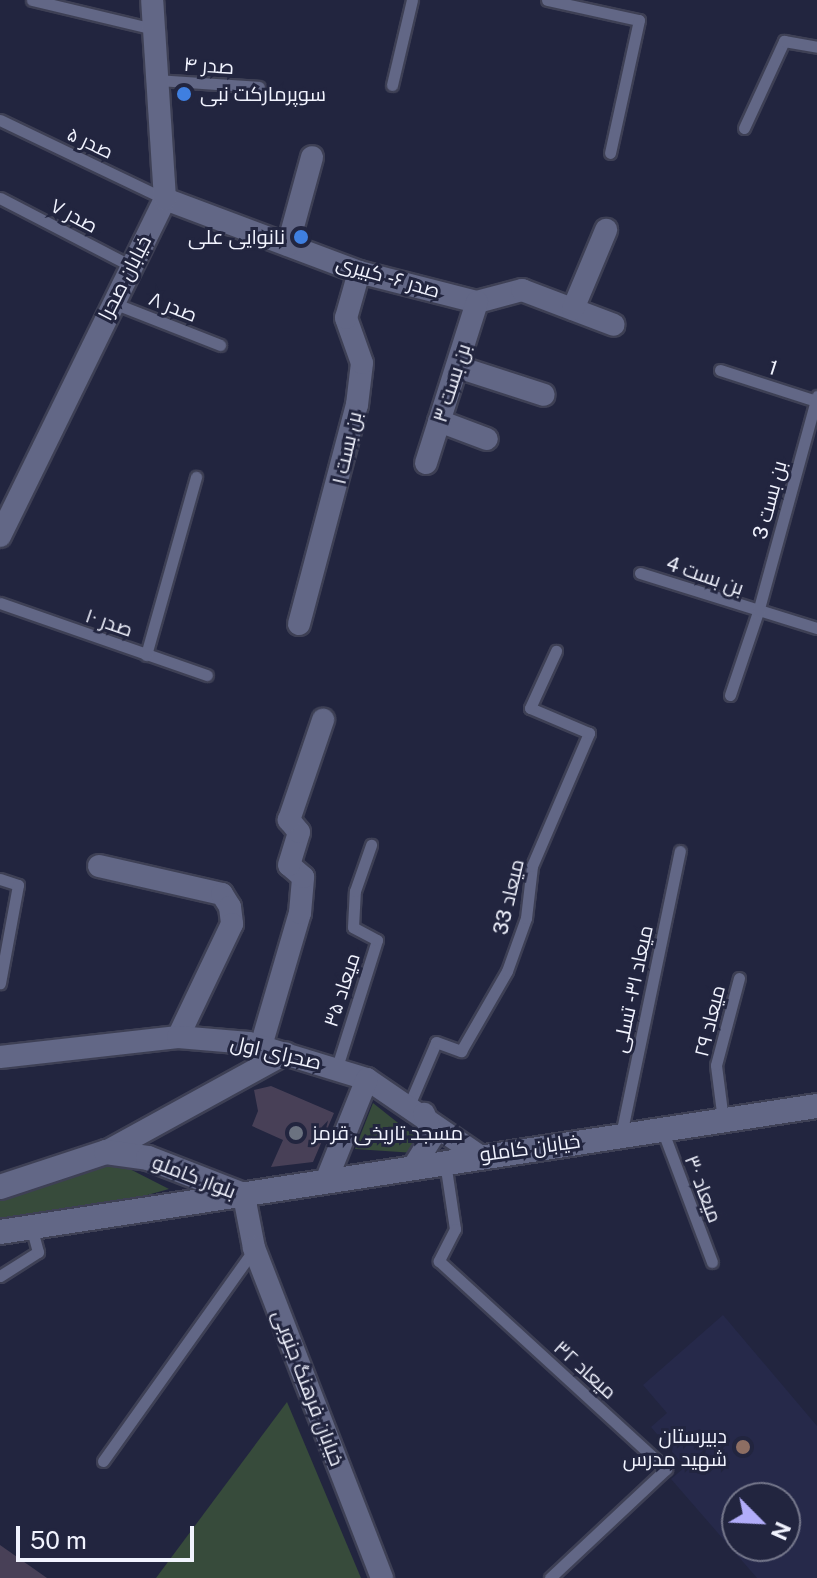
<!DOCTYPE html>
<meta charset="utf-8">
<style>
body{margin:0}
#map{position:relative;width:817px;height:1578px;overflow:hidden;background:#22253f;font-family:"Public Sans",Cairo,sans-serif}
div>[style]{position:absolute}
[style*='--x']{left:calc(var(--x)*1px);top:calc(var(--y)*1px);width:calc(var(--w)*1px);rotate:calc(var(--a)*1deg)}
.built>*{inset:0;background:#26294a}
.green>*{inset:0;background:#374b3b}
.building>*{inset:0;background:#484057}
.roads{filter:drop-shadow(2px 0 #3e4055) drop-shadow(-2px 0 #3e4055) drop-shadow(0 2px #3e4055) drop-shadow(0 -2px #3e4055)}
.service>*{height:11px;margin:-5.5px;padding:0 5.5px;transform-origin:5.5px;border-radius:5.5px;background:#626786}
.minor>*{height:22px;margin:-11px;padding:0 11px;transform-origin:11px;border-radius:11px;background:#626786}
.tertiary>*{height:24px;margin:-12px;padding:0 12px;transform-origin:12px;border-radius:12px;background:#626786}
.dots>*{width:22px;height:22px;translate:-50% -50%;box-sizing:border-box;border:4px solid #22253f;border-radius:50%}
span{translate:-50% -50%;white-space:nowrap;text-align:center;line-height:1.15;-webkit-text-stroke:6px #22253f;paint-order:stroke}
.street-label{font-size:20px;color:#f1f3fe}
.poi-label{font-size:20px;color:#f1f3fe}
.left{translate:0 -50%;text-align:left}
.right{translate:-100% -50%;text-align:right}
.north{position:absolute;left:721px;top:1482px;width:80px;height:80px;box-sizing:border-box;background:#22253f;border:2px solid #75778b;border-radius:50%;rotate:114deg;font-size:22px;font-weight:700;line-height:32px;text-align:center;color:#f1f3fe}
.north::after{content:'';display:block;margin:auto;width:28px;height:36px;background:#b2adfa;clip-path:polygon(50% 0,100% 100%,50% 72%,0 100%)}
.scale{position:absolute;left:16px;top:1526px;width:178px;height:36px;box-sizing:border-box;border:4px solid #f1f3fe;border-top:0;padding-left:10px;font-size:24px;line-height:28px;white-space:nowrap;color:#f1f3fe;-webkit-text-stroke:6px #22253f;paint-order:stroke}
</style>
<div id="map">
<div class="built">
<div style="clip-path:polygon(evenodd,723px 1315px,817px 1426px,817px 1578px,757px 1578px,671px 1479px,685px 1467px,651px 1427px,667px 1413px,643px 1385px,723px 1315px,737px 1498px,785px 1498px,785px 1546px,737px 1546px,737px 1498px)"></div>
</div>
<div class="green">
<div style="clip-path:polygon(373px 1103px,417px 1138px,415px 1153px,355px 1149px)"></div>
<div style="clip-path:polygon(116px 1162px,169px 1189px,122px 1202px,0 1219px,0 1201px)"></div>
<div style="clip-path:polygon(287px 1402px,361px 1578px,156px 1578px)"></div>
</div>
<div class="building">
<div style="clip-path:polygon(271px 1086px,334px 1113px,313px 1162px,271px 1167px,283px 1140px,252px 1126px,258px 1111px,254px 1090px)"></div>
<div style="clip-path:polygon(0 1545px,47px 1578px,0 1578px)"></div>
</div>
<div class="roads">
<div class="service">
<div style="--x:32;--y:0;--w:125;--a:13.4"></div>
<div style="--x:547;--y:0;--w:94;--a:12.3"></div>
<div style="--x:639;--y:20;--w:136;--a:102.3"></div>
<div style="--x:157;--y:80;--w:102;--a:3.9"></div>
<div style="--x:392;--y:85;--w:87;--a:-76.8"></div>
<div style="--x:0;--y:120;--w:183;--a:25.6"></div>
<div style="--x:744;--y:128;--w:96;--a:-65.3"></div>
<div style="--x:784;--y:41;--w:34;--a:10"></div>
<div style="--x:0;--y:198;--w:148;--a:27.4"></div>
<div style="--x:113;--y:303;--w:115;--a:21.4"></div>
<div style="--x:720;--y:370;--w:101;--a:17.9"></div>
<div style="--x:640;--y:573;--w:185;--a:17.3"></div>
<div style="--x:0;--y:603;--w:219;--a:19.2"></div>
<div style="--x:146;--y:655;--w:185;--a:-74.3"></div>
<div style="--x:730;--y:695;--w:88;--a:-71.4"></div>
<div style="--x:758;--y:612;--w:224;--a:-74.7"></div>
<div style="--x:0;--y:879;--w:19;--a:18"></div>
<div style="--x:18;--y:885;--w:100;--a:100.4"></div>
<div style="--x:337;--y:1067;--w:133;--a:-72.5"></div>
<div style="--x:377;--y:940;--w:27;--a:-152"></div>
<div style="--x:353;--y:927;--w:36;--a:-87"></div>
<div style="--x:355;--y:891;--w:49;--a:-70.8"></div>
<div style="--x:410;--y:1103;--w:66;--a:-66.9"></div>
<div style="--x:436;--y:1042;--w:27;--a:20"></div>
<div style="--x:461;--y:1051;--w:92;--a:-60.1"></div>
<div style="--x:507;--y:971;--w:56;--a:-70.3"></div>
<div style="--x:526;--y:918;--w:52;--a:-83.4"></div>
<div style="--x:532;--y:866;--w:145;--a:-66.8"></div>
<div style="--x:589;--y:733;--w:64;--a:-157"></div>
<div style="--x:530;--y:708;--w:63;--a:-65.5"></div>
<div style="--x:723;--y:1120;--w:55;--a:-97.3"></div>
<div style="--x:716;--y:1065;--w:90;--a:-75.2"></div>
<div style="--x:662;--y:1129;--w:142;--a:69.4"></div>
<div style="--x:621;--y:1135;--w:290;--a:-78.3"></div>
<div style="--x:445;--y:1162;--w:68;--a:81.5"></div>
<div style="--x:455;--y:1229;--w:36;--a:117"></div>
<div style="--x:439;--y:1261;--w:308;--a:42.5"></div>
<div style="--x:666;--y:1469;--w:159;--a:136.8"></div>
<div style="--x:0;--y:1276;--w:45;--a:-32.3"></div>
<div style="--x:38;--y:1252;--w:24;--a:-105"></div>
<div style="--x:103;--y:1461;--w:260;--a:-54.5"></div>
</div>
<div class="minor">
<div style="--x:165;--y:199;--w:207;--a:20.6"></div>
<div style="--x:359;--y:272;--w:122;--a:14.3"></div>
<div style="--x:477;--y:302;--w:47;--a:-14.9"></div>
<div style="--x:522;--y:290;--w:98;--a:20.8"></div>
<div style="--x:288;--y:245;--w:91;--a:-74.7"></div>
<div style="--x:573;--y:309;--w:86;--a:-67.3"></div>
<div style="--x:458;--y:367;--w:90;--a:18"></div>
<div style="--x:439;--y:421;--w:51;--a:20.6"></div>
<div style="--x:426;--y:463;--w:169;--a:-72.4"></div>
<div style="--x:0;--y:536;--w:375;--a:-63.9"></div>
<div style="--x:165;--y:199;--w:199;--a:-93.7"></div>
<div style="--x:299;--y:624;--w:227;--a:-75.2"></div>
<div style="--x:357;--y:405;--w:42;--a:-83.2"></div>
<div style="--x:362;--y:363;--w:48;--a:-109.6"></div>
<div style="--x:346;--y:318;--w:48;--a:-74.2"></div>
<div style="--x:99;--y:866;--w:126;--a:12.8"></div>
<div style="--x:222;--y:894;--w:15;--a:58"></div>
<div style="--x:230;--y:907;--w:17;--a:83"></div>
<div style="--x:232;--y:924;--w:125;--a:115.5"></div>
<div style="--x:261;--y:1046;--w:139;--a:-73.7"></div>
<div style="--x:300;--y:913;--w:36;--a:-85"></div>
<div style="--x:303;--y:877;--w:18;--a:-139"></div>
<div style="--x:289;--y:865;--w:34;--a:-73"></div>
<div style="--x:299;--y:832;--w:16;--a:-130"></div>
<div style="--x:289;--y:820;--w:106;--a:-71.2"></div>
<div style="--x:0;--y:1057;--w:179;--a:-6.4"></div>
<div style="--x:178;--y:1037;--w:71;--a:4.8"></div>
<div style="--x:249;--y:1043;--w:123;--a:17"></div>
<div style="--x:367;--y:1079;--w:135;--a:34.4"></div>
<div style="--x:106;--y:1152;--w:205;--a:-28.8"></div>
<div style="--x:414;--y:1166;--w:36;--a:-58"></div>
<div style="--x:433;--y:1136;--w:24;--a:-112"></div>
<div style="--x:326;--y:1181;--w:110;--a:-68.1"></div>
<div style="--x:244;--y:1196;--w:53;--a:79.1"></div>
<div style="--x:254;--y:1248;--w:354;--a:68.8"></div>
</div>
<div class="tertiary">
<div style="--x:0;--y:1187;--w:112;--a:-18.3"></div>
<div style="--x:106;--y:1152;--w:42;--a:8.1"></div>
<div style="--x:148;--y:1158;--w:100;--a:21.2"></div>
<div style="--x:0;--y:1232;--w:827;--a:-8.77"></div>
</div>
</div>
<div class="dots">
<div style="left:184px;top:94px;background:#3f7fe0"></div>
<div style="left:301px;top:237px;background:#3f7fe0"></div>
<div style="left:296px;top:1133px;background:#6b7280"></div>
<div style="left:743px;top:1447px;background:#8d6e63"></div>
</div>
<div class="street-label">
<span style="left:209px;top:66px;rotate:4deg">صدر ۴</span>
<span style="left:90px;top:143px;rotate:25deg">صدر ۵</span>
<span style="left:74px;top:216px;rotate:28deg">صدر ۷</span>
<span style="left:388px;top:277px;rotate:16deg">صدر ۶ - کبیری</span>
<span style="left:125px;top:278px;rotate:-63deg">خیابان صحرا</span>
<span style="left:173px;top:307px;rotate:22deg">صدر ۸</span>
<span style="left:773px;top:368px;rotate:18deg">1</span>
<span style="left:452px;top:383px;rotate:-72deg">بن بست ۳</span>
<span style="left:347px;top:448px;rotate:-77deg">بن بست ۱</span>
<span style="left:770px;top:500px;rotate:-75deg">بن بست 3</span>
<span style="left:705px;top:576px;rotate:19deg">بن بست 4</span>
<span style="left:109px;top:623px;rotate:19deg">صدر ۱۰</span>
<span style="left:509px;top:897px;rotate:-77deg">میعاد 33</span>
<span style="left:633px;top:989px;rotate:-78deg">میعاد ۳۱ - تسلی</span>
<span style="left:342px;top:990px;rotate:-72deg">میعاد ۳۵</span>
<span style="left:710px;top:1021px;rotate:-76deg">میعاد ۲۹</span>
<span style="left:276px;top:1053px;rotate:13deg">صحرای اول</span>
<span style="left:530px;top:1148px;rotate:-8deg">خیابان کاملو</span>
<span style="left:194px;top:1177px;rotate:21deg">بلوار کاملو</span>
<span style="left:703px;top:1189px;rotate:69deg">میعاد ۳۰</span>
<span style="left:585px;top:1370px;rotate:42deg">میعاد ۳۲</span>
<span style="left:308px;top:1388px;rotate:69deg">خیابان فرهنگ جنوبی</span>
</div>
<div class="poi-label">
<span class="left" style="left:200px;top:94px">سوپرمارکت نبی</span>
<span class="right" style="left:285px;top:237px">نانوایی علی</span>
<span class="left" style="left:312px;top:1133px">مسجد تاریخی قرمز</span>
<span class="right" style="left:727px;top:1448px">دبیرستان<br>شهید مدرس</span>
</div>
<div class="north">N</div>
<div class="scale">50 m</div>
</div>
